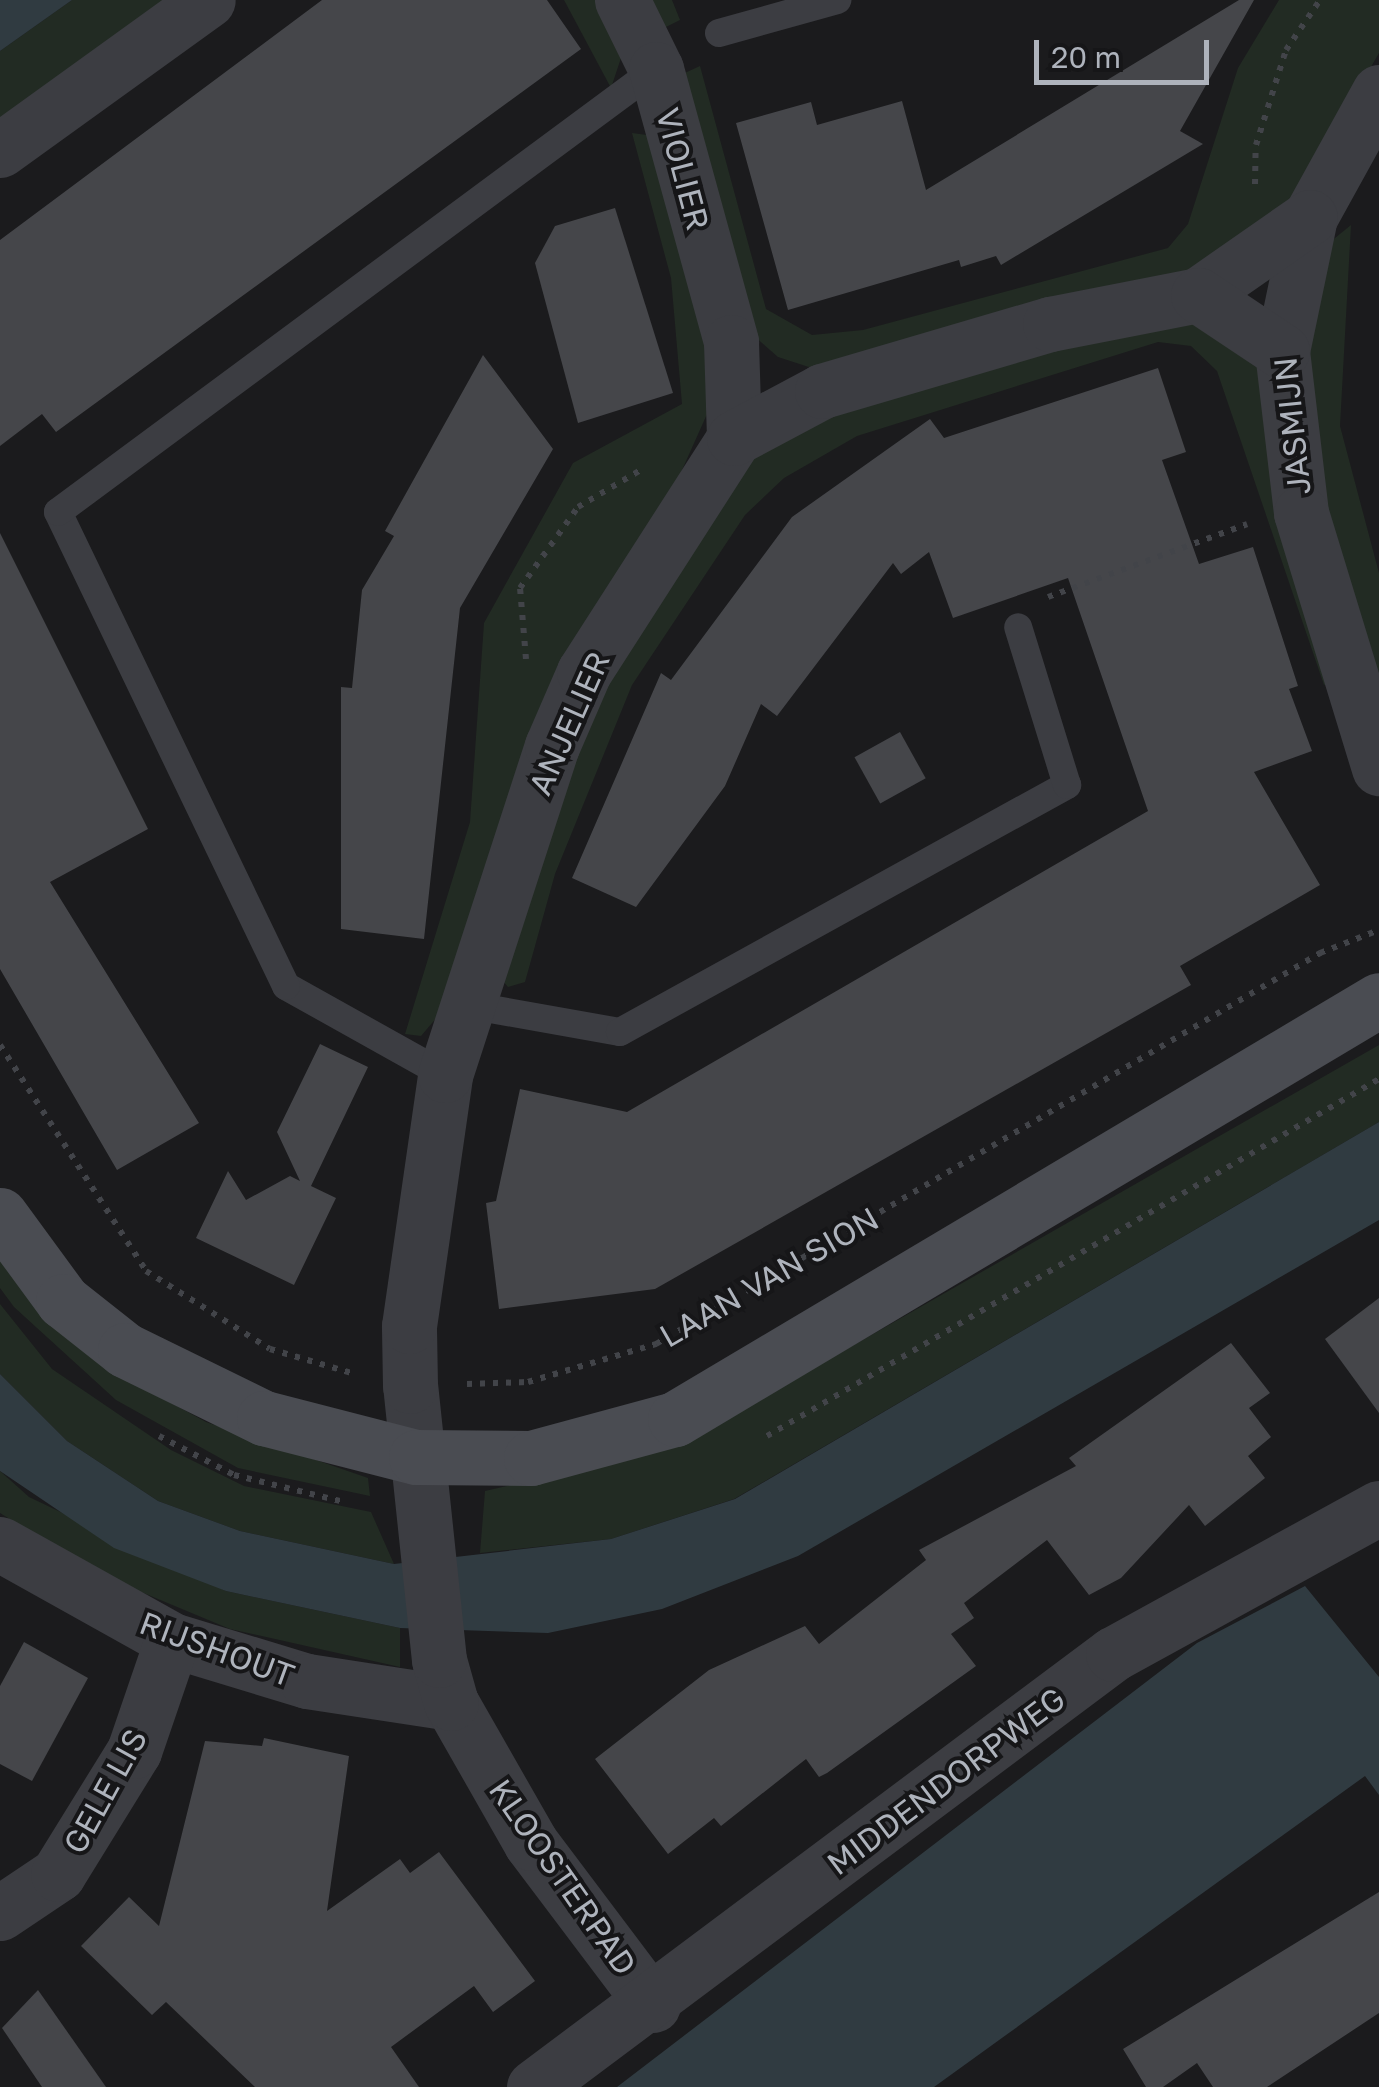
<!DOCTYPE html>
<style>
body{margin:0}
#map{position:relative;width:1379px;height:2087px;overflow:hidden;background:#1b1b1d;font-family:"Golos Text",sans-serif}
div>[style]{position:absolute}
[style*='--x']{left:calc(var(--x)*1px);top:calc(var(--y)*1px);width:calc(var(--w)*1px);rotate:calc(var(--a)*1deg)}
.green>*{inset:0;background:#222b23}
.water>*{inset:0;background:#303b41}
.building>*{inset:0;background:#45464a;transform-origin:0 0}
.path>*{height:6px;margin-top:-3px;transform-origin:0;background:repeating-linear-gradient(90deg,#424449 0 5px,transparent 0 13px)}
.lane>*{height:28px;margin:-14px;padding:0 14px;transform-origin:14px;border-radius:14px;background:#3c3d42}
.street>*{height:55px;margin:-27.5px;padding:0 27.5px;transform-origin:27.5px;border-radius:27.5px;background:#3c3d42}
.secondary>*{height:55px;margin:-27.5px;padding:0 27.5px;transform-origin:27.5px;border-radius:27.5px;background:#4a4c52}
span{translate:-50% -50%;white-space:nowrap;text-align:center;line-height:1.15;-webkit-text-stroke:8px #161618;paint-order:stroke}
.street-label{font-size:32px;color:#aeb3bc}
.scale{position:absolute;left:1034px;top:40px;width:175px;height:45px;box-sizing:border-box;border:5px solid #aeb3bc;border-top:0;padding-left:12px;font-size:30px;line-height:35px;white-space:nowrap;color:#aeb3bc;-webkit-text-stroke:8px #161618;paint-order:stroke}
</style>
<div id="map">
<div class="green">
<div style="clip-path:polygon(72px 0,175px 0,0 121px,0 51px)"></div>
<div style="clip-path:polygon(564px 0,597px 0,622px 55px,611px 88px)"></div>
<div style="clip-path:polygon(646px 0,672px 0,680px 20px,660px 30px)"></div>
<div style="clip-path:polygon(1279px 0,1379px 0,1379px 53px,1292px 204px,1173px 279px,818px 370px,778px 357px,753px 335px,676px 77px,700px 66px,766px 309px,812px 335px,863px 330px,1168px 248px,1188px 224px,1238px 68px)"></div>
<div style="clip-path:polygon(632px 133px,662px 137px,716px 394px,438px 1016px,421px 1036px,405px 1034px,470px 822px,484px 623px,573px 463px,682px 404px,671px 278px)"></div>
<div style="clip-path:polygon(1351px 225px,1340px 426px,1379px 573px,1379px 678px,1333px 545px,1310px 429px,1307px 322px,1319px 251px)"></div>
<div style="clip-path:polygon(1194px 311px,1264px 360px,1340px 679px,1324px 685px,1217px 371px,1191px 346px,1158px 342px,857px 436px,784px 478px,745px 515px,632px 685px,555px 874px,525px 982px,508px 987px,497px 974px,603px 677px,753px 458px,823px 416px)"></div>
<div style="clip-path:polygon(1379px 1045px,1379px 1122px,734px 1499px,611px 1539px,480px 1553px,485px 1491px,677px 1446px)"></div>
<div style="clip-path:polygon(0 1246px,133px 1382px,206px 1422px,368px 1478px,370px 1496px,238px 1468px,116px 1400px,14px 1307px,0 1288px)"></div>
<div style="clip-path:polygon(0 1304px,52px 1369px,171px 1450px,244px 1486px,371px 1512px,394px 1564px,240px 1531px,158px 1501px,67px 1441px,0 1374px)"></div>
<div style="clip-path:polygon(0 1471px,29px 1497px,226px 1591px,400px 1628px,400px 1667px,230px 1629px,98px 1574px,0 1513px)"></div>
</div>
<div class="water">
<div style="clip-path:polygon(0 0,72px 0,0 51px)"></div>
<div style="clip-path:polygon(1379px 1122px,1379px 1220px,798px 1556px,662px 1609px,548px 1633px,400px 1628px,226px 1591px,114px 1548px,0 1471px,0 1374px,67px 1441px,158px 1501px,240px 1531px,394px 1564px,611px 1539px,735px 1499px)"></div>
<div style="clip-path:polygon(1305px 1586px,1379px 1677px,1379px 1795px,1365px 1776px,934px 2087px,617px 2087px,1197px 1643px)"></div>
</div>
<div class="building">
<div style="clip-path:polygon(322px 0,547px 0,581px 49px,56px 432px,42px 414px,0 446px,0 240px)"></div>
<div style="clip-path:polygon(1239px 0,1254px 0,1180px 131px,1203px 144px,1001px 265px,996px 256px,961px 267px,959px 260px,788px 310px,736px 123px,811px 102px,817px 125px,902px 101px,926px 190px)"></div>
<div style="clip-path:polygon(615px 208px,673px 393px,578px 423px,535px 263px,555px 226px)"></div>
<div style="clip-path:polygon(483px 355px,553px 449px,460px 608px,424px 939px,341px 929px,341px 687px,352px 688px,362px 590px,394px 536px,385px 531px)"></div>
<div style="clip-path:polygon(1158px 368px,1186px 452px,1162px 460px,1199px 564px,1253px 547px,1298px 686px,1289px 689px,1312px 751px,1254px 772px,1320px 885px,1180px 966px,1191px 985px,655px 1289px,499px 1309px,486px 1203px,496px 1201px,520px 1089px,627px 1112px,1148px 811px,1068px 578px,953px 618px,929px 552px,901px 574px,893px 563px,777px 716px,761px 704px,725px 786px,636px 907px,572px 878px,661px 673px,671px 680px,792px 517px,930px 419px,944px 438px)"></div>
<div style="clip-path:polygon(0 533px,148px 829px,50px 882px,199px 1123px,117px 1170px,0 969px)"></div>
<div style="left:900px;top:732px;width:53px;height:52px;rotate:61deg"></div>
<div style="clip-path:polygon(320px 1044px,368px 1067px,311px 1186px,336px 1198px,294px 1285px,196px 1238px,228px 1171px,246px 1200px,290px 1176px,300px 1181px,277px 1132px)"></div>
<div style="clip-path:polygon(1379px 1298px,1379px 1413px,1325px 1339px)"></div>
<div style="clip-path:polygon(1231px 1343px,1270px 1393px,1249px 1408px,1271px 1437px,1248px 1456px,1265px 1478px,1205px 1526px,1189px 1505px,1121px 1578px,1089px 1595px,1047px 1540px,964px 1603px,974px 1618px,951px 1634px,976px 1666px,827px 1773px,819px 1777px,806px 1759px,721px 1826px,714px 1818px,668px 1854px,595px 1759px,709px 1670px,805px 1626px,819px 1644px,926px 1560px,919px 1550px,1076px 1466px,1069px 1458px)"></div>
<div style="clip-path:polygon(24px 1642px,88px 1678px,32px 1781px,0 1764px,0 1686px)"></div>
<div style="clip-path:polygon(264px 1738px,349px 1756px,327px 1911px,400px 1859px,410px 1873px,439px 1852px,535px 1981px,493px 2012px,474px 1986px,391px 2047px,419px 2087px,255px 2087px,166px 2002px,152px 2015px,81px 1946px,129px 1897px,159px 1926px,205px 1741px,262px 1746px)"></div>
<div style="clip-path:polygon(1379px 1892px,1379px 2013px,1267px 2087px,1213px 2087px,1197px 2063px,1163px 2087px,1146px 2087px,1123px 2049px)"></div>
<div style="clip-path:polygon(38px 1990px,106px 2087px,42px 2087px,2px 2028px)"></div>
</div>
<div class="path">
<div style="--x:1255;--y:184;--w:39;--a:-89"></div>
<div style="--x:1256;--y:145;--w:100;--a:-72.5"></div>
<div style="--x:1286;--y:50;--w:60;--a:-55.8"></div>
<div style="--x:1048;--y:597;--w:212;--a:-20.1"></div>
<div style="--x:526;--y:659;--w:71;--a:-94.8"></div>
<div style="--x:520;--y:588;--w:100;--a:-54.4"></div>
<div style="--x:578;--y:507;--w:77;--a:-30.6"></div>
<div style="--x:0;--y:1045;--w:269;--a:57.1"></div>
<div style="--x:146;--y:1271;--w:146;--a:32.2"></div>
<div style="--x:270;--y:1349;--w:89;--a:16.4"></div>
<div style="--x:467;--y:1384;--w:61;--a:-1.9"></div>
<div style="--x:528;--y:1382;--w:134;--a:-16.5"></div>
<div style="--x:656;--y:1344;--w:771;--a:-30.49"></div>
<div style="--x:1320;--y:953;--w:63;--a:-21.3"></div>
<div style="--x:159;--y:1436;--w:85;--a:27.5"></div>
<div style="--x:234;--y:1475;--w:113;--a:13.8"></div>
<div style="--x:767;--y:1436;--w:709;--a:-30.26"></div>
</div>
<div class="lane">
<div style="--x:719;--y:33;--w:123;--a:-15.6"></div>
<div style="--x:468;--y:1005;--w:154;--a:10.1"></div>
<div style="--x:620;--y:1032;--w:511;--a:-28.92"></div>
<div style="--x:1067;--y:785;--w:165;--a:-107.2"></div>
<div style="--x:445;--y:1075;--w:182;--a:-150.8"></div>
<div style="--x:286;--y:986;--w:526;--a:-115.69"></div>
<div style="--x:58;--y:512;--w:744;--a:-36.53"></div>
</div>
<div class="street">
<div style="--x:622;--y:0;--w:77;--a:63.8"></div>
<div style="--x:656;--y:69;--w:283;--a:74.6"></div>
<div style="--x:731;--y:342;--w:96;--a:88.2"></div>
<div style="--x:1379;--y:92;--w:143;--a:118.9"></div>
<div style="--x:1310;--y:217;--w:137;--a:101.8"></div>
<div style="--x:1282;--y:351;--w:163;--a:83.3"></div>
<div style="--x:1301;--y:513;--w:267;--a:73"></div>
<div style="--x:0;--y:150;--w:256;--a:-35.8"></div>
<div style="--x:1198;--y:295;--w:136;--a:-34.9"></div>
<div style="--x:0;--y:1544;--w:197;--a:29.2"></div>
<div style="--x:172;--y:1640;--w:141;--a:16.9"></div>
<div style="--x:307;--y:1681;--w:146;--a:8.7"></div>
<div style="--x:0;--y:1913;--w:70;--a:-33.9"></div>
<div style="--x:58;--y:1874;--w:145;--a:-58.3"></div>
<div style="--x:134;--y:1751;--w:117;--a:-71.1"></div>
<div style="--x:653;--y:2005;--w:203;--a:-127"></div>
<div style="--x:531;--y:1843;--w:161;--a:-119.7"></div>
<div style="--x:451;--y:1703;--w:45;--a:-105.6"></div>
<div style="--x:439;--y:1660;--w:276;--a:-96"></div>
<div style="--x:410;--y:1386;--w:60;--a:-91"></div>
<div style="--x:409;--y:1326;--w:254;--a:-81.8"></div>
<div style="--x:445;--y:1075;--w:346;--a:-72"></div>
<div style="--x:552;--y:746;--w:81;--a:-66.6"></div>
<div style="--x:584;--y:672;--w:278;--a:-57.3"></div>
<div style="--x:734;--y:438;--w:100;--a:-28.1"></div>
<div style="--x:822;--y:391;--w:238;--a:-16.4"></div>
<div style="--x:1050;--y:324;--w:151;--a:-11.1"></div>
<div style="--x:1198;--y:295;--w:101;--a:33.7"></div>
<div style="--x:534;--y:2087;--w:723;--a:-36.79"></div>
<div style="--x:1113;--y:1654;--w:303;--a:-28.8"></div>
</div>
<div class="secondary">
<div style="--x:0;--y:1215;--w:107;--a:53.8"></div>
<div style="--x:63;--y:1301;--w:79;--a:38.3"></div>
<div style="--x:125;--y:1350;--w:155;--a:26.1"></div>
<div style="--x:264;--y:1418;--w:157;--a:14.4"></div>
<div style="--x:416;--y:1457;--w:115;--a:0.5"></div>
<div style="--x:531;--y:1458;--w:149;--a:-15.2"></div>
<div style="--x:675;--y:1419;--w:819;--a:-30.76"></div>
</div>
<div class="street-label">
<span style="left:683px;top:169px;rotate:75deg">VIOLIER</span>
<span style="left:1292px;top:426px;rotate:-96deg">JASMIJN</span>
<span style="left:569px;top:723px;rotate:-66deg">ANJELIER</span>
<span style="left:769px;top:1277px;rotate:-30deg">LAAN VAN SION</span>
<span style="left:217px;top:1649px;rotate:20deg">RIJSHOUT</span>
<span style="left:946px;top:1781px;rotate:-37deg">MIDDENDORPWEG</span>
<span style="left:105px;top:1791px;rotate:-61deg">GELE LIS</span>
<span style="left:563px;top:1877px;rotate:55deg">KLOOSTERPAD</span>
</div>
<div class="scale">20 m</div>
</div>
